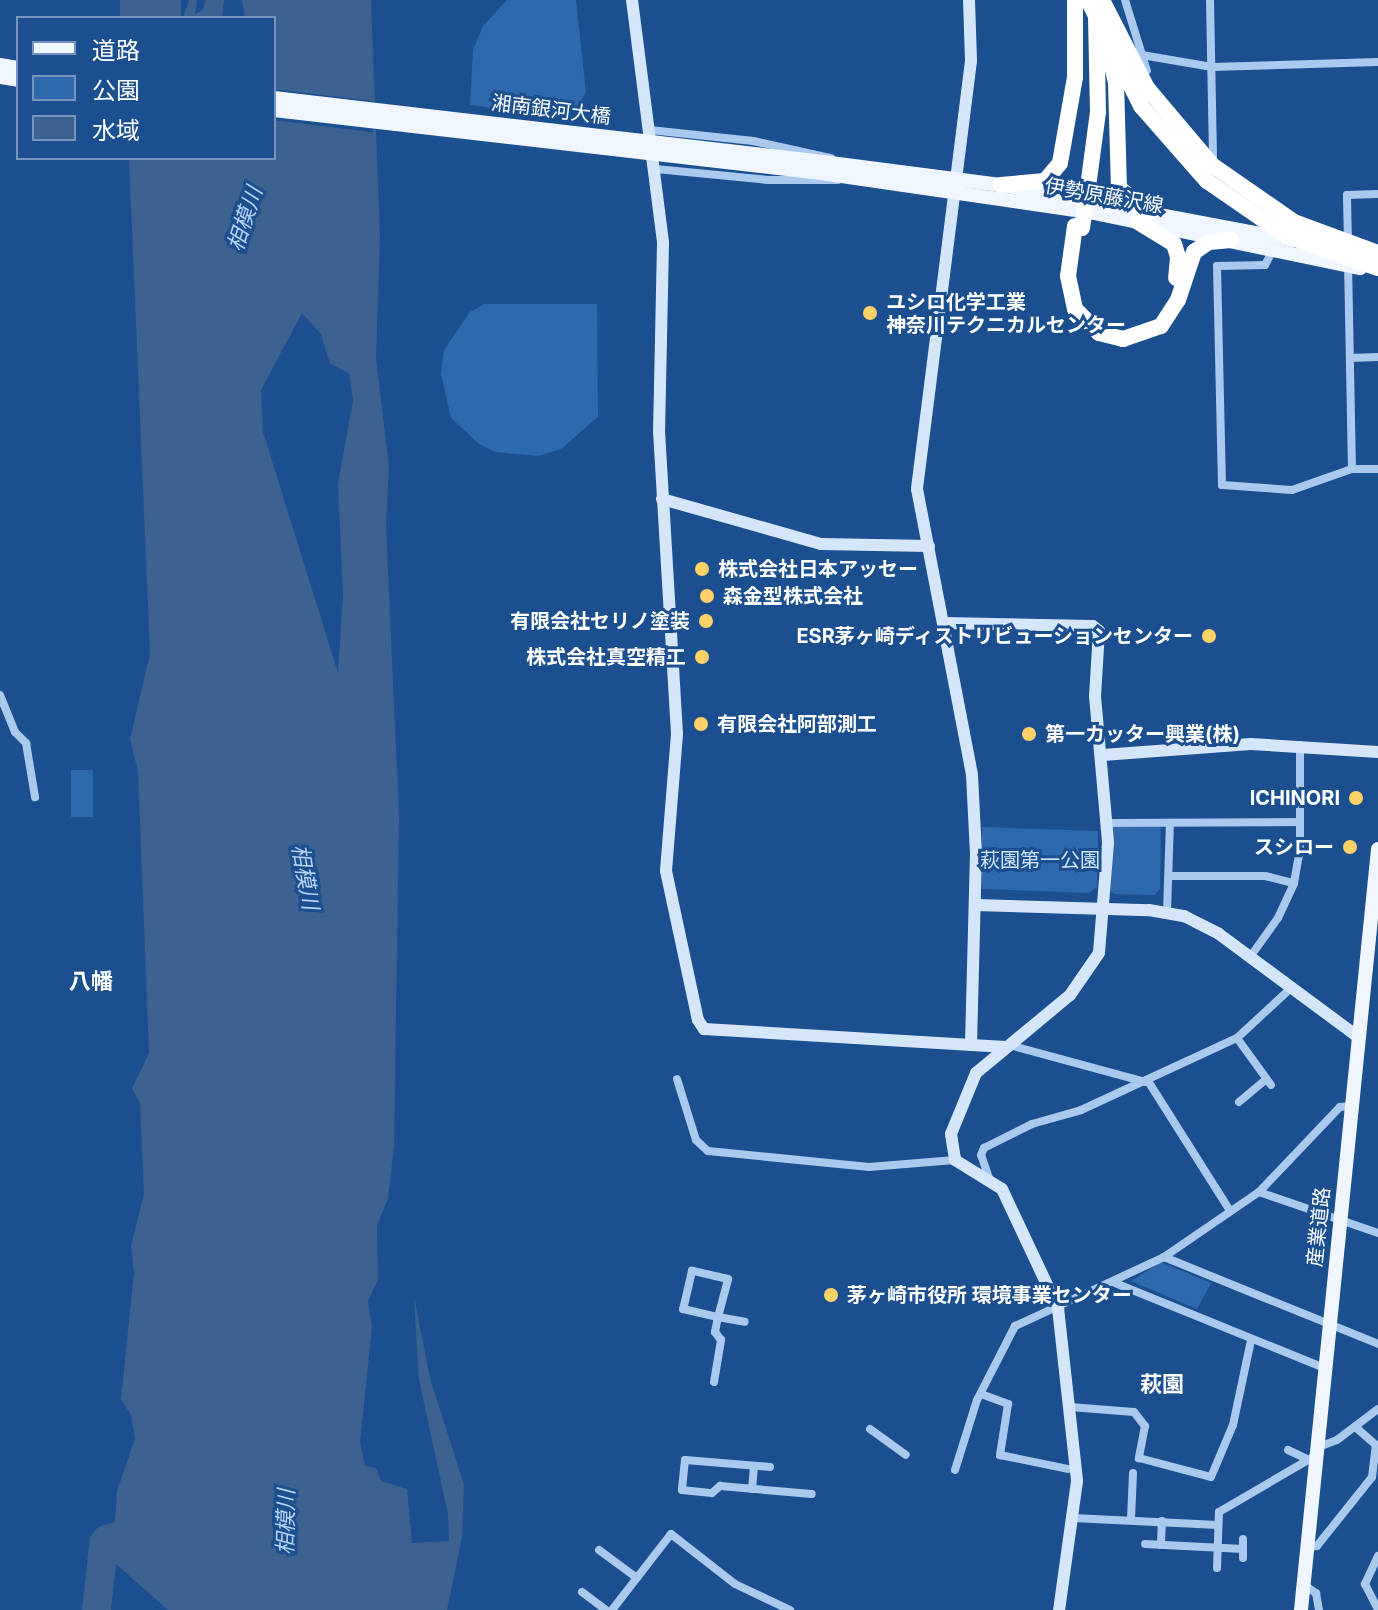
<!DOCTYPE html>
<meta charset="utf-8">
<style>
body{margin:0}
#map{position:relative;width:1378px;height:1610px;overflow:hidden;background:#1b4f8f;font-family:Inter,"Noto Sans JP",sans-serif}
div>[style]{position:absolute}
[style*='--x']{left:calc(var(--x)*1px);top:calc(var(--y)*1px);width:calc(var(--w)*1px);rotate:calc(var(--a)*1deg)}
.green>*{inset:0;background:#2e69ad;transform-origin:0 0}
.water>*{inset:0;background:#3c6290;transform-origin:0 0}
.pier>*{inset:0;background:#1b4f8f;transform-origin:0 0}
.street>*{height:8px;margin:-4px;padding:0 4px;transform-origin:4px;border-radius:4px;background:#a9c9ee}
.secondary>*{height:12px;margin:-6px;padding:0 6px;transform-origin:6px;border-radius:6px;background:#d6e6fa}
.primary>*{height:14px;margin:-7px;padding:0 7px;transform-origin:7px;border-radius:7px;background:#f0f6ff}
.highway>*{height:16px;margin:-8px;padding:0 8px;transform-origin:8px;border-radius:8px;background:#fff}
.primary-bridge>*{height:14px;margin:-7px;padding:0 7px;transform-origin:7px;border-radius:7px;background:#f0f6ff}
.highway-bridge>*{height:16px;margin:-8px;padding:0 8px;transform-origin:8px;border-radius:8px;background:#fff}
.dots>*{width:22px;height:22px;translate:-50% -50%;box-sizing:border-box;border:4px solid #1b4f8f;border-radius:50%}
span{translate:-50% -50%;white-space:nowrap;text-align:center;line-height:1.15;-webkit-text-stroke:6px #1b4f8f;paint-order:stroke}
.street-label{font-size:20px;color:#fff}
.poi-label{font-size:20px;color:#fff;font-weight:700}
.left{translate:0 -50%;text-align:left}
.right{translate:-100% -50%;text-align:right}
.park-label{font-size:20px;color:#cfe3fa}
.water-label{font-size:22px;color:#b5d3f5;font-style:italic}
.neighbourhood-label{font-size:22px;color:#fff;font-weight:700}
.legend{position:absolute;left:16px;top:16px;width:260px;height:144px;box-sizing:border-box;background:#1b4f8f;border:2px solid #7695bc;margin:0;padding:10px 14px;list-style:none;font-size:24px;color:#fff}
.legend li{display:flex;align-items:center;gap:16px;height:40px}
.legend b{width:40px;border:2px solid #7695bc}
</style>
<div id="map">
<div class="green">
<div style="clip-path:polygon(507px 0,576px 0,586px 93px,568px 118px,470px 105px,473px 50px,483px 26px)"></div>
<div style="clip-path:polygon(484px 304px,597px 304px,598px 417px,561px 449px,539px 456px,495px 452px,479px 444px,451px 418px,441px 374px,444px 350px,470px 312px)"></div>
<div style="left:71px;top:770px;width:22px;height:47px"></div>
<div style="clip-path:polygon(1161px 823px,1160px 889px,1154px 895px,1114px 894px,1110px 891px,1112px 825px)"></div>
<div style="clip-path:polygon(982px 827px,1098px 831px,1097px 887px,1089px 893px,982px 889px)"></div>
<div style="clip-path:polygon(1161px 1262px,1211px 1283px,1197px 1309px,1131px 1281px)"></div>
</div>
<div class="water">
<div style="left:120px;top:0;width:61px;height:18px"></div>
<div style="clip-path:polygon(189px 0,197px 0,195px 14px,202px 11px,206px 0,224px 0,222px 18px,183px 18px)"></div>
<div style="clip-path:polygon(evenodd,242px 0,371px 0,380px 237px,376px 358px,389px 467px,386px 526px,399px 816px,394px 1147px,388px 1198px,377px 1226px,378px 1280px,368px 1301px,372px 1327px,360px 1442px,365px 1466px,376px 1468px,381px 1481px,407px 1489px,412px 1543px,449px 1541px,448px 1514px,419px 1380px,414px 1297px,430px 1378px,464px 1485px,462px 1537px,447px 1610px,168px 1610px,116px 1564px,111px 1610px,82px 1610px,90px 1537px,98px 1527px,115px 1522px,117px 1491px,135px 1439px,131px 1415px,121px 1399px,134px 1273px,131px 1246px,144px 1194px,140px 1102px,132px 1089px,149px 1053px,138px 771px,130px 739px,150px 654px,129px 158px,274px 158px,274px 18px,245px 18px,242px 0,302px 313px,321px 334px,330px 364px,349px 373px,353px 400px,338px 484px,343px 595px,338px 673px,263px 432px,261px 390px,302px 313px)"></div>
</div>
<div class="pier">
<div style="left:274px;top:89px;width:103px;height:31px;rotate:7deg"></div>
</div>
<div class="street">
<div style="--x:1125;--y:0;--w:74;--a:72.8"></div>
<div style="--x:1210;--y:0;--w:157;--a:88.9"></div>
<div style="--x:1142;--y:55;--w:71;--a:9.7"></div>
<div style="--x:1212;--y:67;--w:166;--a:-1.7"></div>
<div style="--x:650;--y:130;--w:104;--a:6.1"></div>
<div style="--x:753;--y:141;--w:80;--a:12.3"></div>
<div style="--x:656;--y:169;--w:113;--a:5.6"></div>
<div style="--x:768;--y:180;--w:70;--a:0"></div>
<div style="--x:1348;--y:244;--w:49;--a:-91.2"></div>
<div style="--x:1347;--y:195;--w:31;--a:-2"></div>
<div style="--x:1274;--y:248;--w:19;--a:118"></div>
<div style="--x:1265;--y:265;--w:48;--a:178.8"></div>
<div style="--x:1217;--y:266;--w:219;--a:88.7"></div>
<div style="--x:1222;--y:485;--w:70;--a:4.1"></div>
<div style="--x:1292;--y:490;--w:64;--a:-19.3"></div>
<div style="--x:1352;--y:469;--w:26;--a:0"></div>
<div style="--x:1348;--y:262;--w:207;--a:88.9"></div>
<div style="--x:1350;--y:358;--w:28;--a:-2"></div>
<div style="--x:0;--y:695;--w:40;--a:68"></div>
<div style="--x:15;--y:732;--w:16;--a:45"></div>
<div style="--x:26;--y:743;--w:55;--a:80.5"></div>
<div style="--x:1108;--y:823;--w:192;--a:-0.3"></div>
<div style="--x:1170;--y:876;--w:95;--a:0"></div>
<div style="--x:1265;--y:876;--w:30;--a:14"></div>
<div style="--x:1167;--y:912;--w:89;--a:-88.1"></div>
<div style="--x:1250;--y:957;--w:48;--a:-54.3"></div>
<div style="--x:1278;--y:918;--w:38;--a:-65"></div>
<div style="--x:1294;--y:883;--w:35;--a:-80"></div>
<div style="--x:1300;--y:849;--w:104;--a:-90"></div>
<div style="--x:1237;--y:1038;--w:58;--a:54.1"></div>
<div style="--x:1009;--y:1045;--w:141;--a:15.2"></div>
<div style="--x:677;--y:1079;--w:64;--a:72.7"></div>
<div style="--x:696;--y:1140;--w:16;--a:43"></div>
<div style="--x:708;--y:1151;--w:162;--a:5.7"></div>
<div style="--x:869;--y:1167;--w:86;--a:-4.7"></div>
<div style="--x:1148;--y:1081;--w:151;--a:57.7"></div>
<div style="--x:1239;--y:1102;--w:35;--a:-40"></div>
<div style="--x:989;--y:1178;--w:24;--a:-109"></div>
<div style="--x:981;--y:1155;--w:8;--a:-67"></div>
<div style="--x:984;--y:1148;--w:54;--a:-26.6"></div>
<div style="--x:1032;--y:1124;--w:51;--a:-15.9"></div>
<div style="--x:1081;--y:1110;--w:172;--a:-24.8"></div>
<div style="--x:1237;--y:1038;--w:72;--a:-42.8"></div>
<div style="--x:1259;--y:1192;--w:117;--a:-46.4"></div>
<div style="--x:1340;--y:1107;--w:12;--a:-5"></div>
<div style="--x:1164;--y:1257;--w:231;--a:22.1"></div>
<div style="--x:1115;--y:1283;--w:226;--a:22.1"></div>
<div style="--x:714;--y:1382;--w:43;--a:-80.5"></div>
<div style="--x:721;--y:1340;--w:10;--a:-127"></div>
<div style="--x:715;--y:1332;--w:15;--a:-79"></div>
<div style="--x:718;--y:1317;--w:39;--a:-75"></div>
<div style="--x:728;--y:1279;--w:37;--a:-167"></div>
<div style="--x:692;--y:1271;--w:39;--a:103"></div>
<div style="--x:683;--y:1309;--w:36;--a:13"></div>
<div style="--x:718;--y:1317;--w:27;--a:10"></div>
<div style="--x:981;--y:1394;--w:29;--a:20"></div>
<div style="--x:1008;--y:1404;--w:52;--a:98.9"></div>
<div style="--x:1000;--y:1455;--w:69;--a:11.6"></div>
<div style="--x:1070;--y:1407;--w:64;--a:4.5"></div>
<div style="--x:1134;--y:1412;--w:18;--a:52"></div>
<div style="--x:1145;--y:1426;--w:33;--a:101"></div>
<div style="--x:1139;--y:1458;--w:74;--a:14.8"></div>
<div style="--x:1211;--y:1477;--w:56;--a:-67.1"></div>
<div style="--x:1233;--y:1425;--w:87;--a:-78"></div>
<div style="--x:870;--y:1429;--w:44;--a:35.8"></div>
<div style="--x:1316;--y:1448;--w:22;--a:-21"></div>
<div style="--x:1337;--y:1440;--w:51;--a:-37.1"></div>
<div style="--x:1288;--y:1450;--w:19;--a:25"></div>
<div style="--x:770;--y:1467;--w:85;--a:-175.3"></div>
<div style="--x:685;--y:1460;--w:30;--a:96"></div>
<div style="--x:682;--y:1490;--w:30;--a:6"></div>
<div style="--x:712;--y:1493;--w:11;--a:-41"></div>
<div style="--x:720;--y:1486;--w:92;--a:5"></div>
<div style="--x:955;--y:1470;--w:73;--a:-72.6"></div>
<div style="--x:977;--y:1400;--w:83;--a:-62.8"></div>
<div style="--x:1015;--y:1326;--w:164;--a:-24.8"></div>
<div style="--x:1164;--y:1257;--w:115;--a:-34.4"></div>
<div style="--x:1259;--y:1192;--w:126;--a:19"></div>
<div style="--x:752;--y:1489;--w:23;--a:-85"></div>
<div style="--x:1073;--y:1518;--w:145;--a:2.8"></div>
<div style="--x:1131;--y:1519;--w:46;--a:-87.5"></div>
<div style="--x:1145;--y:1544;--w:98;--a:2.9"></div>
<div style="--x:1161;--y:1545;--w:24;--a:-88"></div>
<div style="--x:1307;--y:1547;--w:10;--a:-6"></div>
<div style="--x:1317;--y:1546;--w:88;--a:-51.4"></div>
<div style="--x:1372;--y:1477;--w:32;--a:-83"></div>
<div style="--x:1376;--y:1445;--w:28;--a:-139"></div>
<div style="--x:599;--y:1550;--w:47;--a:36.4"></div>
<div style="--x:1378;--y:1556;--w:31;--a:115"></div>
<div style="--x:1365;--y:1584;--w:28;--a:63"></div>
<div style="--x:1243;--y:1558;--w:19;--a:-90"></div>
<div style="--x:1217;--y:1568;--w:56;--a:-88"></div>
<div style="--x:1219;--y:1512;--w:111;--a:-30.3"></div>
<div style="--x:1303;--y:1584;--w:16;--a:35"></div>
<div style="--x:1316;--y:1593;--w:17;--a:80"></div>
<div style="--x:582;--y:1592;--w:30;--a:37"></div>
<div style="--x:612;--y:1610;--w:96;--a:-52.2"></div>
<div style="--x:671;--y:1534;--w:81;--a:38"></div>
<div style="--x:735;--y:1584;--w:61;--a:25.3"></div>
</div>
<div class="secondary">
<div style="--x:632;--y:0;--w:245;--a:82.7"></div>
<div style="--x:663;--y:243;--w:188;--a:91.2"></div>
<div style="--x:659;--y:431;--w:304;--a:86.6"></div>
<div style="--x:677;--y:734;--w:137;--a:94.6"></div>
<div style="--x:666;--y:871;--w:152;--a:77.9"></div>
<div style="--x:698;--y:1020;--w:11;--a:56"></div>
<div style="--x:704;--y:1029;--w:302;--a:3.4"></div>
<div style="--x:969;--y:0;--w:61;--a:88.1"></div>
<div style="--x:971;--y:61;--w:431;--a:97.2"></div>
<div style="--x:917;--y:489;--w:291;--a:79.1"></div>
<div style="--x:972;--y:775;--w:78;--a:87.1"></div>
<div style="--x:976;--y:853;--w:192;--a:91.5"></div>
<div style="--x:662;--y:499;--w:165;--a:15.8"></div>
<div style="--x:821;--y:544;--w:108;--a:1.1"></div>
<div style="--x:945;--y:623;--w:148;--a:1.2"></div>
<div style="--x:1093;--y:626;--w:8;--a:40"></div>
<div style="--x:1099;--y:631;--w:65;--a:93.5"></div>
<div style="--x:1095;--y:696;--w:148;--a:84.9"></div>
<div style="--x:1108;--y:843;--w:110;--a:94.7"></div>
<div style="--x:1099;--y:953;--w:51;--a:124.6"></div>
<div style="--x:1070;--y:995;--w:122;--a:140.3"></div>
<div style="--x:976;--y:1073;--w:66;--a:112.3"></div>
<div style="--x:951;--y:1134;--w:26;--a:81"></div>
<div style="--x:955;--y:1160;--w:55;--a:31.7"></div>
<div style="--x:1002;--y:1189;--w:132;--a:64.8"></div>
<div style="--x:1058;--y:1308;--w:174;--a:83.7"></div>
<div style="--x:1077;--y:1481;--w:130;--a:97.9"></div>
<div style="--x:1103;--y:755;--w:148;--a:-4.3"></div>
<div style="--x:1251;--y:744;--w:127;--a:3.6"></div>
<div style="--x:976;--y:905;--w:173;--a:1.7"></div>
<div style="--x:1149;--y:910;--w:36;--a:10"></div>
<div style="--x:1184;--y:916;--w:39;--a:27"></div>
<div style="--x:1219;--y:934;--w:173;--a:36.5"></div>
</div>
<div class="primary">
<div style="--x:0;--y:65;--w:18;--a:9"></div>
<div style="--x:0;--y:77;--w:18;--a:9"></div>
<div style="--x:823;--y:162;--w:179;--a:7.4"></div>
<div style="--x:1001;--y:185;--w:296;--a:10.7"></div>
<div style="--x:821;--y:173;--w:276;--a:8.3"></div>
<div style="--x:1094;--y:213;--w:272;--a:11.7"></div>
<div style="--x:1301;--y:1610;--w:765;--a:-84.22"></div>
</div>
<div class="highway">
<div style="--x:1107;--y:44;--w:39;--a:77"></div>
<div style="--x:1116;--y:82;--w:106;--a:88.4"></div>
<div style="--x:1119;--y:188;--w:39;--a:40"></div>
<div style="--x:1001;--y:185;--w:44;--a:-5.2"></div>
<div style="--x:1045;--y:181;--w:23;--a:-50"></div>
<div style="--x:1060;--y:163;--w:87;--a:-80.1"></div>
<div style="--x:1075;--y:77;--w:77;--a:-90"></div>
<div style="--x:1088;--y:187;--w:76;--a:-82.4"></div>
<div style="--x:1098;--y:112;--w:98;--a:-91.2"></div>
<div style="--x:1138;--y:222;--w:42;--a:31.4"></div>
<div style="--x:1174;--y:244;--w:14;--a:73"></div>
<div style="--x:1178;--y:257;--w:21;--a:95"></div>
<div style="--x:1075;--y:226;--w:50;--a:98"></div>
<div style="--x:1068;--y:276;--w:34;--a:78"></div>
<div style="--x:1075;--y:309;--w:34;--a:45"></div>
<div style="--x:1099;--y:333;--w:25;--a:14"></div>
<div style="--x:1123;--y:339;--w:40;--a:-18.9"></div>
<div style="--x:1161;--y:326;--w:31;--a:-57"></div>
<div style="--x:1178;--y:300;--w:51;--a:-71.6"></div>
<div style="--x:1194;--y:252;--w:18;--a:-34"></div>
<div style="--x:1209;--y:242;--w:22;--a:-5"></div>
</div>
<div class="primary-bridge">
<div style="--x:274;--y:98;--w:553;--a:6.65"></div>
<div style="--x:274;--y:110;--w:551;--a:6.57"></div>
</div>
<div class="highway-bridge">
<div style="--x:1088;--y:0;--w:119;--a:63.4"></div>
<div style="--x:1141;--y:106;--w:100;--a:48.7"></div>
<div style="--x:1207;--y:181;--w:97;--a:34.5"></div>
<div style="--x:1287;--y:236;--w:96;--a:19.4"></div>
<div style="--x:1102;--y:0;--w:99;--a:62.9"></div>
<div style="--x:1147;--y:88;--w:101;--a:49.8"></div>
<div style="--x:1212;--y:165;--w:100;--a:34.8"></div>
<div style="--x:1294;--y:222;--w:90;--a:20.3"></div>
<div style="--x:1082;--y:228;--w:41;--a:-81.7"></div>
</div>
<div class="dots">
<div style="left:870px;top:313px;background:#ffd166"></div>
<div style="left:702px;top:569px;background:#ffd166"></div>
<div style="left:707px;top:596px;background:#ffd166"></div>
<div style="left:706px;top:621px;background:#ffd166"></div>
<div style="left:1209px;top:636px;background:#ffd166"></div>
<div style="left:702px;top:657px;background:#ffd166"></div>
<div style="left:701px;top:724px;background:#ffd166"></div>
<div style="left:1029px;top:734px;background:#ffd166"></div>
<div style="left:1356px;top:798px;background:#ffd166"></div>
<div style="left:1350px;top:847px;background:#ffd166"></div>
<div style="left:831px;top:1295px;background:#ffd166"></div>
</div>
<div class="street-label">
<span style="left:551px;top:110px;rotate:7deg">湘南銀河大橋</span>
<span style="left:1104px;top:196px;rotate:10deg">伊勢原藤沢線</span>
<span style="left:1319px;top:1227px;rotate:-84deg">産業道路</span>
</div>
<div class="poi-label">
<span class="left" style="left:886px;top:314px">ユシロ化学工業<br>神奈川テクニカルセンター</span>
<span class="left" style="left:718px;top:569px">株式会社日本アッセー</span>
<span class="left" style="left:723px;top:596px">森金型株式会社</span>
<span class="right" style="left:690px;top:621px">有限会社セリノ塗装</span>
<span class="right" style="left:1193px;top:636px">ESR茅ヶ崎ディストリビューションセンター</span>
<span class="right" style="left:686px;top:657px">株式会社真空精工</span>
<span class="left" style="left:717px;top:724px">有限会社阿部測工</span>
<span class="left" style="left:1045px;top:734px">第一カッター興業(株)</span>
<span class="right" style="left:1340px;top:798px">ICHINORI</span>
<span class="right" style="left:1334px;top:847px">スシロー</span>
<span class="left" style="left:847px;top:1295px">茅ヶ崎市役所 環境事業センター</span>
</div>
<div class="park-label">
<span style="left:1040px;top:860px">萩園第一公園</span>
</div>
<div class="water-label">
<span style="left:245px;top:219px;rotate:-72deg">相模川</span>
<span style="left:305px;top:877px;rotate:80deg">相模川</span>
<span style="left:286px;top:1522px;rotate:-89deg">相模川</span>
</div>
<div class="neighbourhood-label">
<span style="left:91px;top:982px">八幡</span>
<span style="left:1162px;top:1385px">萩園</span>
</div>
<ul class="legend">
<li><b style="height:10px;background:#f0f6ff"></b>道路</li>
<li><b style="height:22px;background:#2e69ad"></b>公園</li>
<li><b style="height:22px;background:#3c6290"></b>水域</li>
</ul>
</div>
